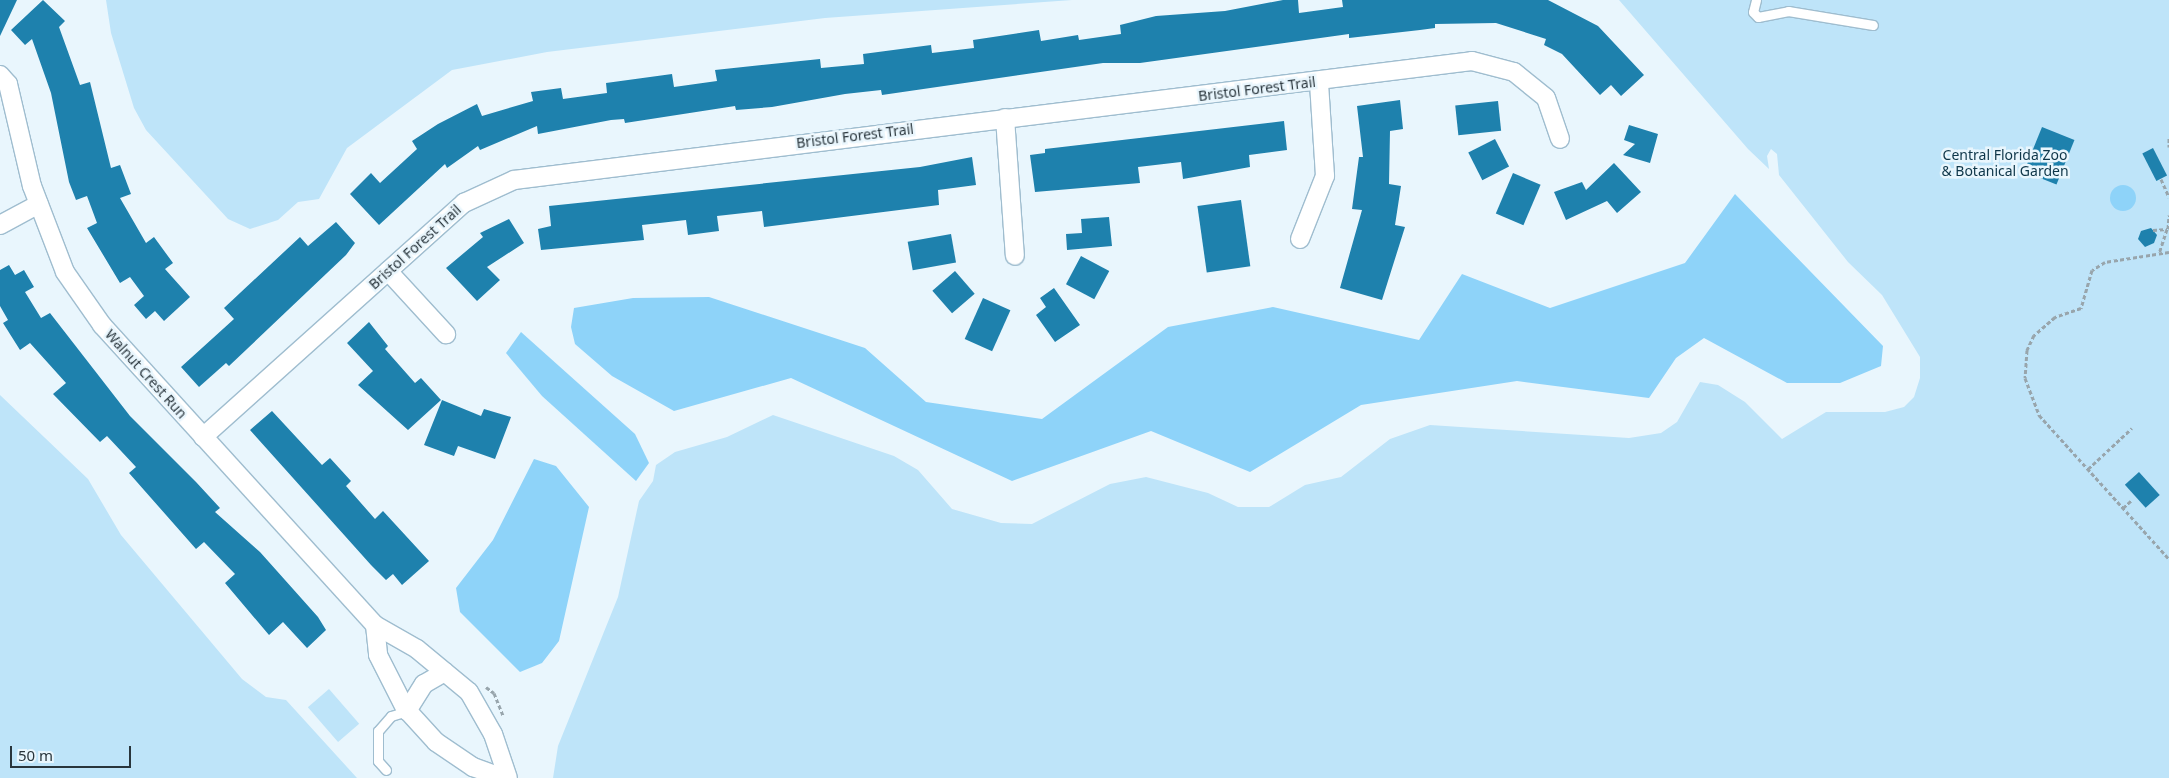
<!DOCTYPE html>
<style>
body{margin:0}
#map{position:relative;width:2169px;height:778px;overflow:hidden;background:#e9f6fd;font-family:"Noto Sans",sans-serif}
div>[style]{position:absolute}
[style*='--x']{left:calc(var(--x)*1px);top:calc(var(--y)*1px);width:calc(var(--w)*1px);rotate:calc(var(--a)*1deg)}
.green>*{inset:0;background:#bee4f9;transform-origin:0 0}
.water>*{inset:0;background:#8ed3f9}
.round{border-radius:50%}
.building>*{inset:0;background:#1e81ad;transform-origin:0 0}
.path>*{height:3px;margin-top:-1.5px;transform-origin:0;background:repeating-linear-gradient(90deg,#98a5ac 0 4px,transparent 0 6.5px)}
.roads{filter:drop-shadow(1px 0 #9fbdcf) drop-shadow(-1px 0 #9fbdcf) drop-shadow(0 1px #9fbdcf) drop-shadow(0 -1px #9fbdcf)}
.lane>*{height:9px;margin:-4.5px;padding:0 4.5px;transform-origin:4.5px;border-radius:4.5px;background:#fff}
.street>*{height:18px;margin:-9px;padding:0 9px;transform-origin:9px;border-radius:9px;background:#fff}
span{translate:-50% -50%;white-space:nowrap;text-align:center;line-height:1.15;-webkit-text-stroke:5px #e9f6fd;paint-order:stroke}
.street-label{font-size:14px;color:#29353c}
.park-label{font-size:14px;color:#0e3649}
.scale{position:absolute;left:10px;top:746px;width:121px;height:22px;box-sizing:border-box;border:2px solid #29353c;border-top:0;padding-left:6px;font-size:15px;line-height:18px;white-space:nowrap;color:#29353c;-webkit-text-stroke:4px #e9f6fd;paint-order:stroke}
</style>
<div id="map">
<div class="green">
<div style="clip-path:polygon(106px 0,1072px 0,825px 18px,547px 52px,452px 70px,347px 148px,319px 199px,298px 202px,278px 220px,250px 229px,228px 219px,146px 130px,134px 108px,111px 33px)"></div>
<div style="clip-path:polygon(1619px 0,2169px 0,2169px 778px,553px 778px,558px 746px,618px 597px,639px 501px,653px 481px,656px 465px,675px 452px,727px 437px,773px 415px,894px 456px,918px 470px,952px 509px,1001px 523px,1032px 524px,1110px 484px,1146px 477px,1208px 493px,1238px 507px,1269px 507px,1305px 485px,1341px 477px,1390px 439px,1430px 425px,1629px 438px,1661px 433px,1677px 422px,1700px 382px,1718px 385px,1745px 402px,1782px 439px,1826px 412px,1885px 412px,1904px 407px,1914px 397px,1920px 378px,1920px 357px,1882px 295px,1848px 262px,1779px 175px,1777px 154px,1771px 149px,1767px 156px,1769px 169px,1748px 149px)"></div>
<div style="clip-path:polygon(0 395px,88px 479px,121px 535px,242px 679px,266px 697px,286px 700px,357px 778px,0 778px)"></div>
<div style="left:329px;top:689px;width:46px;height:28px;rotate:49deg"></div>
</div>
<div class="water">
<div class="round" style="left:2110px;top:185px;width:26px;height:26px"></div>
<div style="clip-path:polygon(1735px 194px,1883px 346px,1881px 366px,1840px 383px,1787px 383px,1704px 338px,1676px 358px,1649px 398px,1517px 381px,1361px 405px,1250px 472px,1151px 431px,1012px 481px,791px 378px,674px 411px,612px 376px,575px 344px,571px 327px,574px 308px,633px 298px,709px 297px,865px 348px,926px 402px,1042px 419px,1168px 327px,1273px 307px,1419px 340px,1462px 274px,1550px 308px,1685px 263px)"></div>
<div style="clip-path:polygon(521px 332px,635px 434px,649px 463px,636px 481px,542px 396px,506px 353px)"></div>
<div style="clip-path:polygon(534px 459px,556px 466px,589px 507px,559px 641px,542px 663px,520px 672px,460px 612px,456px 588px,493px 540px)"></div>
</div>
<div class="building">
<div style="clip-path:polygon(0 0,17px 0,0 36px)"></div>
<div style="clip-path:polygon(43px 0,65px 21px,59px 27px,80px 85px,90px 82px,111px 168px,120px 165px,131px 194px,120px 198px,146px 243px,154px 237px,173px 263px,165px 269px,190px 297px,164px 321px,155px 311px,146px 319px,134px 305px,144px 296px,130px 277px,120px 283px,87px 228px,97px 223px,87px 196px,76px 200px,69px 182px,51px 93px,32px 39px,25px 45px,11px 30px)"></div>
<div style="clip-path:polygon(1283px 0,1298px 0,1299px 13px,1343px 7px,1342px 0,1548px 0,1598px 26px,1644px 75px,1621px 96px,1611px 85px,1600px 95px,1562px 54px,1544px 45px,1546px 39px,1496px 23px,1435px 24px,1435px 28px,1420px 30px,1349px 38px,1349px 34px,1140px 63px,1103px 63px,882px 95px,881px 90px,845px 94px,772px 107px,736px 110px,735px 106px,625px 123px,624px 119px,611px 120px,538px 134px,537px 126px,480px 150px,478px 146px,447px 168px,445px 164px,379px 225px,350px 194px,371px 173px,380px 183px,417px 149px,412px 141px,438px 124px,477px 104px,482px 116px,533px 101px,531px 92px,561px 88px,563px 99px,607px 93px,606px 83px,672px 74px,674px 87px,717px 81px,715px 70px,820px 59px,821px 68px,864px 64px,863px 54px,931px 45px,932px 53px,974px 48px,973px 40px,1039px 30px,1041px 41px,1078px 35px,1079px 40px,1121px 34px,1120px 25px,1156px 16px,1225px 11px)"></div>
<div style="clip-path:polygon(1400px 100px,1403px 129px,1390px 131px,1389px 184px,1401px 186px,1395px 225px,1405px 227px,1382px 300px,1340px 288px,1362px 210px,1352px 209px,1359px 157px,1363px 157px,1357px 106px)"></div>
<div style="left:1498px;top:101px;width:30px;height:43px;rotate:84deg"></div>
<div style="clip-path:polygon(1284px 121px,1287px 150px,1249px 155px,1250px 167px,1183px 179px,1181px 162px,1138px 167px,1140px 183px,1035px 192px,1030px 155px,1045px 153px,1045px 149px)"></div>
<div style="clip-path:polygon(1629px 125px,1658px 134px,1650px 163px,1623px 155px,1635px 144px,1624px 140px)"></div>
<div style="left:2042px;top:127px;width:35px;height:48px;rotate:22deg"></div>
<div style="left:1495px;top:139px;width:31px;height:30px;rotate:63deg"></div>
<div style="left:2153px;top:148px;width:31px;height:12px;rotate:63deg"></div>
<div style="clip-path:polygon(972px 157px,976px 185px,938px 190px,939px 205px,764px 227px,762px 211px,717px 216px,719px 231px,688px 235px,686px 220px,642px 225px,644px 240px,541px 250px,538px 229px,551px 226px,549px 206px,920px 167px)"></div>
<div style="clip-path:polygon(1614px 163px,1641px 192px,1617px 213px,1607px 201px,1566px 220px,1554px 192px,1582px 182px,1586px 190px)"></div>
<div style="left:1513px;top:173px;width:30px;height:44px;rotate:23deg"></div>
<div style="left:1241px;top:200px;width:67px;height:44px;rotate:82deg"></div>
<div style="clip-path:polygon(1109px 217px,1112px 246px,1067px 250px,1066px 234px,1082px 233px,1081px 219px)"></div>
<div style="clip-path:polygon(509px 219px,524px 243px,487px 267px,500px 280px,477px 301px,446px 268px,483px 237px,480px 233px)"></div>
<div style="clip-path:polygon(336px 222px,355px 243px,346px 255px,229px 366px,226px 363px,199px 387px,181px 367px,234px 319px,224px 308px,300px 237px,308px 246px)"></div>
<div style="clip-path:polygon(2151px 228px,2157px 235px,2154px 243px,2145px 247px,2138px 239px,2141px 231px)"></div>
<div style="left:951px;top:234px;width:29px;height:44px;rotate:80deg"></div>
<div style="left:1081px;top:256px;width:32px;height:32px;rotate:28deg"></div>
<div style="clip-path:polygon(9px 265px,15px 275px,24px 270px,34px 287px,25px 292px,41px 318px,50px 313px,130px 416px,196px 482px,220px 508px,215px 512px,260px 552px,318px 617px,326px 630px,307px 648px,283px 622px,269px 635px,225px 583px,235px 574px,204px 542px,196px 549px,129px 473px,136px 467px,107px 436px,100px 442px,53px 394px,66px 383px,30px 343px,20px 350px,3px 323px,8px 320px,0 306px,0 270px)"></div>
<div style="left:955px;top:271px;width:30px;height:30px;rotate:49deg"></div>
<div style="clip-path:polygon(1054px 288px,1080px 325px,1055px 342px,1036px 315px,1046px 307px,1040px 298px)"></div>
<div style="left:983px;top:298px;width:30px;height:45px;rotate:24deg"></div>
<div style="clip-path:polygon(369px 322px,388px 346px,385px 349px,415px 383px,421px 378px,441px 400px,408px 430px,358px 385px,373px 371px,347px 343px)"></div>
<div style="clip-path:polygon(442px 400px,481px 416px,484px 409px,511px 417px,495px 459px,458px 446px,454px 456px,424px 445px)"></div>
<div style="clip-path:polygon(272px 411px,322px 465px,330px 458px,351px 481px,346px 486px,375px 519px,383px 511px,429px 561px,402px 585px,393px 574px,386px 580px,371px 565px,250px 430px)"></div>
<div style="left:2139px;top:472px;width:31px;height:19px;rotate:48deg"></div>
</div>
<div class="path">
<div style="--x:2169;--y:138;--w:9;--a:90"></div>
<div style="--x:2161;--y:179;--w:20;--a:66"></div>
<div style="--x:2168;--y:229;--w:14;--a:-86"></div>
<div style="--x:2153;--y:230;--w:14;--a:-4"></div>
<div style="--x:2167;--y:229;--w:25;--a:108"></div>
<div style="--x:2169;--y:252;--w:65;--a:171.1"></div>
<div style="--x:2105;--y:262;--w:15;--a:148"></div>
<div style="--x:2092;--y:270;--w:40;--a:106"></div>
<div style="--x:2081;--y:308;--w:28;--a:161"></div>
<div style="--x:2055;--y:317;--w:28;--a:139"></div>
<div style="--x:2034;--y:335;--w:17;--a:115"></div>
<div style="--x:2027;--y:350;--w:28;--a:94"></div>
<div style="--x:2025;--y:378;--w:40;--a:69"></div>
<div style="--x:2039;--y:415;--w:194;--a:47.9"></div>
<div style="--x:2088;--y:469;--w:60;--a:-43"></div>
<div style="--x:2123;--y:508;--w:12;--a:-42"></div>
<div style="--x:486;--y:687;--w:10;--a:37"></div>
<div style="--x:494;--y:693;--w:24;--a:68"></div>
</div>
<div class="roads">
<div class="lane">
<div style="--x:1756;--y:0;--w:12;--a:104"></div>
<div style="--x:1753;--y:12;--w:7;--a:45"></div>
<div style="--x:1758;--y:17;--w:31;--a:-11"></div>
<div style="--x:1788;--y:11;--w:86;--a:9.4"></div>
<div style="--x:386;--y:770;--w:12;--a:-132"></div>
<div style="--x:378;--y:761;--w:30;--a:-90"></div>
<div style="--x:378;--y:731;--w:20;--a:-49"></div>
<div style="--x:391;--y:716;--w:17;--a:-17"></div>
</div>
<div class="street">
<div style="--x:0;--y:75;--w:12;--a:48"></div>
<div style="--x:8;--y:84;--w:105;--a:76.8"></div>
<div style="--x:32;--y:186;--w:92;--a:69"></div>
<div style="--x:65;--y:272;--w:65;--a:55.1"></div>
<div style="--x:102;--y:325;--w:406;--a:47.7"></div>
<div style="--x:375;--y:625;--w:48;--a:29.7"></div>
<div style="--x:417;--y:649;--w:67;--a:39.6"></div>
<div style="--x:469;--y:692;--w:48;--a:60.3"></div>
<div style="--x:493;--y:734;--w:46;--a:71.2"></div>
<div style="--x:1005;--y:118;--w:138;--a:85.9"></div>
<div style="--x:0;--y:225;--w:44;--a:-28.3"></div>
<div style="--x:1300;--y:239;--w:68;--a:-68.4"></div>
<div style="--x:1325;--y:176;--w:94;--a:-93.7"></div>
<div style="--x:388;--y:271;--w:86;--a:47.4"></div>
<div style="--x:203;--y:437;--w:351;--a:-41.9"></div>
<div style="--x:464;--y:203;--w:55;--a:-24.7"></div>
<div style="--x:514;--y:180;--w:965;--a:-7.08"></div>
<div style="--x:1472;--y:61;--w:43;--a:14.7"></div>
<div style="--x:1514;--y:72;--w:41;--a:39.1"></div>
<div style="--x:1546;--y:98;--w:43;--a:71.1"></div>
<div style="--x:375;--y:625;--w:30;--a:84"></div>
<div style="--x:378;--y:655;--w:59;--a:63"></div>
<div style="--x:405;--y:708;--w:46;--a:47.6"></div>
<div style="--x:436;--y:742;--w:45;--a:34"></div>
<div style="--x:473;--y:767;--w:33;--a:20"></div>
<div style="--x:407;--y:711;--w:32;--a:-58"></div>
<div style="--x:424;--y:684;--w:24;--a:-30"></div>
</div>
</div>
<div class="street-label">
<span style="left:1257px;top:89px;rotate:-7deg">Bristol Forest Trail</span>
<span style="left:855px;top:136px;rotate:-7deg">Bristol Forest Trail</span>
<span style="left:415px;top:247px;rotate:-42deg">Bristol Forest Trail</span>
<span style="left:146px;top:374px;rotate:48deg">Walnut Crest Run</span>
</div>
<div class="park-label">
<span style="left:2005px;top:163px">Central Florida Zoo<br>&amp; Botanical Garden</span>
</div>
<div class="scale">50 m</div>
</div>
